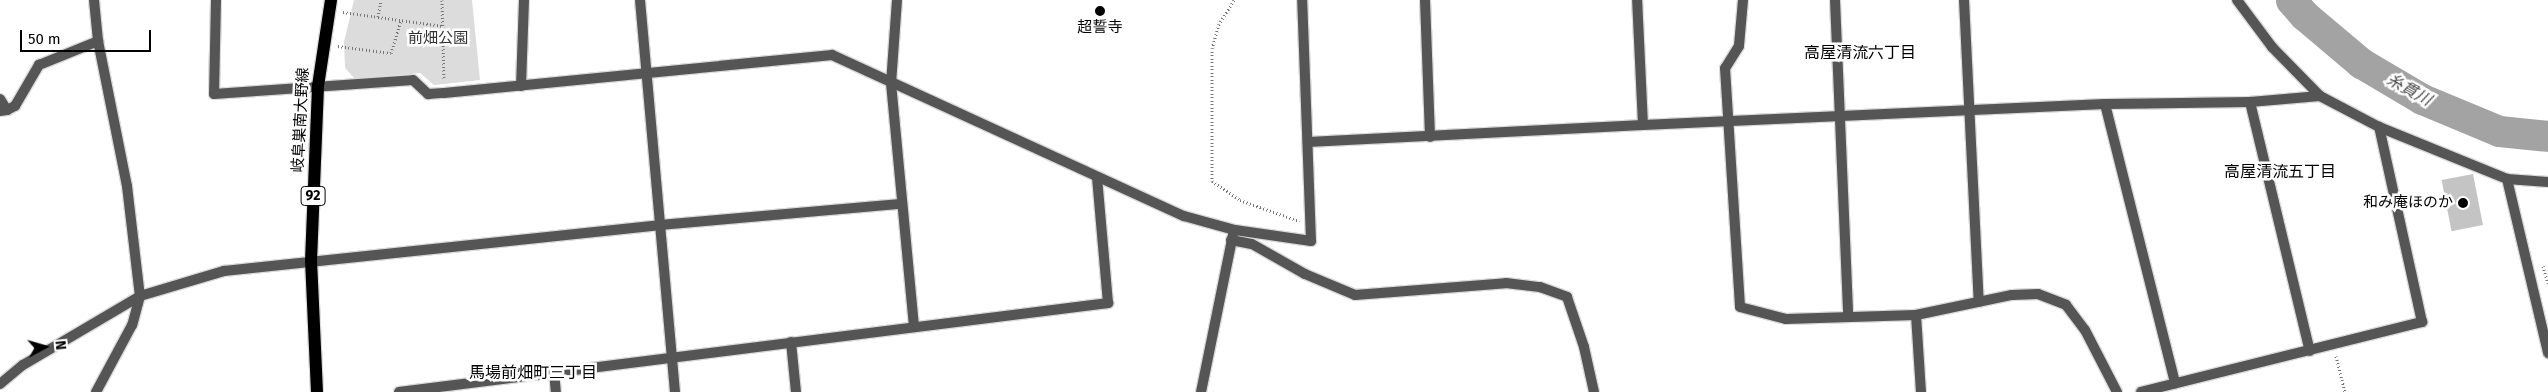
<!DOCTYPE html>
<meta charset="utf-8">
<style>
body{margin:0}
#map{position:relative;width:2548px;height:392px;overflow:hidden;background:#fff;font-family:"Fira Sans","Noto Sans JP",sans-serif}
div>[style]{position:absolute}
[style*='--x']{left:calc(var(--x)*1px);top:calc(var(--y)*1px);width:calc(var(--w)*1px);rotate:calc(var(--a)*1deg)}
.green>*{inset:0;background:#dcdcdc}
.river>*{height:31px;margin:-15.5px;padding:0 15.5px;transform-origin:15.5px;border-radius:15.5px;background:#a3a3a3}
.building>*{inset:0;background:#c4c4c4;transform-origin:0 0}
.path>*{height:3px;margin-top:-1.5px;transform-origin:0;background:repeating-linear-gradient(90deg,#777 0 1px,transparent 0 3.5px)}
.roads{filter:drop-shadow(1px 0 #dbdbdb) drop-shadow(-1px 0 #dbdbdb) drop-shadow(0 1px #dbdbdb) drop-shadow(0 -1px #dbdbdb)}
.minor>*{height:10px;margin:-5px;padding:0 5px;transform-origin:5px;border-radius:5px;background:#555}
.tertiary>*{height:10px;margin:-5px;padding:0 5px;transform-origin:5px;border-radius:5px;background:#555}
.primary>*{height:12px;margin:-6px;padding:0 6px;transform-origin:6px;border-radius:6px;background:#000}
.dots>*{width:14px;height:14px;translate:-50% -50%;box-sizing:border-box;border:2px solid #fff;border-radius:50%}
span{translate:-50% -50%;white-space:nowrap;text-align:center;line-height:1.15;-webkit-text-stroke:5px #fff;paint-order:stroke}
.shield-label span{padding:1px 4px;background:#fff;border:1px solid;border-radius:4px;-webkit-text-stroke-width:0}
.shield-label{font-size:14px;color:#000;font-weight:700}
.poi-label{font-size:15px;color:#000}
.right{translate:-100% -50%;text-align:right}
.park-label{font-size:15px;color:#333}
.street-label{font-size:15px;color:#000}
.neighbourhood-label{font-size:16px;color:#000}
.water-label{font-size:16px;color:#444;font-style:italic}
.north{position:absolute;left:20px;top:322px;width:50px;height:50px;-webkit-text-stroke:4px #fff;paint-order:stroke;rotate:84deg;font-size:14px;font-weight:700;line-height:20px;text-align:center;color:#000}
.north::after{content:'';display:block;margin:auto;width:18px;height:22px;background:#000;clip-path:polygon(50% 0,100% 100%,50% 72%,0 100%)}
.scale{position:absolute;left:20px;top:30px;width:131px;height:22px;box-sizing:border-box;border:2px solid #000;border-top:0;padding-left:6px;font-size:15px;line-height:18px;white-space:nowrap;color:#000;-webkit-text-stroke:4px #fff;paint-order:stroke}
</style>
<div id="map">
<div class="green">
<div style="clip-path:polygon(354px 0,472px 0,480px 80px,434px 85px,420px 73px,356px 80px,345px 68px,344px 42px)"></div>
</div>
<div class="river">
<div style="--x:2291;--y:0;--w:20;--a:49"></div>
<div style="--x:2304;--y:15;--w:75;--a:40.1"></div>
<div style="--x:2361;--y:63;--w:71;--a:30.5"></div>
<div style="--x:2422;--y:99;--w:83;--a:22.6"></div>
<div style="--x:2499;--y:131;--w:49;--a:5.8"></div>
</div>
<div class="building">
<div style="left:2473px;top:174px;width:52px;height:32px;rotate:79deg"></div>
</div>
<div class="path">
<div style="--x:442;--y:0;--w:80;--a:88.6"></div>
<div style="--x:1234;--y:0;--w:28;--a:122"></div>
<div style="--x:1219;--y:24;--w:25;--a:106"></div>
<div style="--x:1212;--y:48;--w:133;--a:90"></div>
<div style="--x:1212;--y:181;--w:34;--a:34"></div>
<div style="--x:1240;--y:200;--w:63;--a:19.6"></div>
<div style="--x:343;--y:12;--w:35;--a:8"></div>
<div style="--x:378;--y:17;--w:17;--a:-80"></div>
<div style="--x:378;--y:17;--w:66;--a:7.9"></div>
<div style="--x:338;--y:46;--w:53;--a:7.5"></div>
<div style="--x:391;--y:53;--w:34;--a:-73"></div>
<div style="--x:2543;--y:266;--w:18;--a:74"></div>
<div style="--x:2336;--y:356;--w:37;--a:76"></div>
</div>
<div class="roads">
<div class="minor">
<div style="--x:216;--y:0;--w:94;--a:91.2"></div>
<div style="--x:214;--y:94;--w:199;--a:-4"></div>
<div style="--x:413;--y:80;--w:21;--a:43"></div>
<div style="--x:428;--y:94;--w:16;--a:-4"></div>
<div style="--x:444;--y:93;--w:390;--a:-5.6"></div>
<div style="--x:832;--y:55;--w:387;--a:24.6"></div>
<div style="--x:1184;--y:216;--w:53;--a:15.4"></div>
<div style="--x:1235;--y:230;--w:77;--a:8.2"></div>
<div style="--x:1311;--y:241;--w:241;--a:-92.1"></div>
<div style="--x:640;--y:0;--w:394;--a:84.9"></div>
<div style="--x:897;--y:0;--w:83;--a:94.1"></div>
<div style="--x:891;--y:83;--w:245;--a:84.6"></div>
<div style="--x:1425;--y:0;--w:137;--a:87.9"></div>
<div style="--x:1743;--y:0;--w:46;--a:95"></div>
<div style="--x:1739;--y:46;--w:26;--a:122"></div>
<div style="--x:1725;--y:68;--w:239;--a:86.4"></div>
<div style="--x:1740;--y:307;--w:48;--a:14.6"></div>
<div style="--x:1786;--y:319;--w:130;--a:-1.8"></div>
<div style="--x:1916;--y:315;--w:98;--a:-11.8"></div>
<div style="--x:2012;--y:295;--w:26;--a:-2"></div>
<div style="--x:2038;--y:294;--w:30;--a:21"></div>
<div style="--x:2066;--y:305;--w:31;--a:53"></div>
<div style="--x:2085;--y:330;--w:70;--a:62.7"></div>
<div style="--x:1835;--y:0;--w:316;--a:87.6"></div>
<div style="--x:1964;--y:0;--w:302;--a:87.2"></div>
<div style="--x:2237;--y:0;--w:59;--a:53.3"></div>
<div style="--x:2272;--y:47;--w:69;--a:45.6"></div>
<div style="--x:2320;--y:96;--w:67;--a:27.7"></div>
<div style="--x:2379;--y:127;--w:138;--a:22.1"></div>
<div style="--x:2507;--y:179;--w:41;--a:4.2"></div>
<div style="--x:521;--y:86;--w:86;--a:-88"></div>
<div style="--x:0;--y:99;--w:13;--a:58"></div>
<div style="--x:7;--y:110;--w:7;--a:172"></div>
<div style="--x:2250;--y:102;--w:256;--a:76.5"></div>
<div style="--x:2105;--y:104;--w:288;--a:75.9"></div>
<div style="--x:1643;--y:125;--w:462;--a:-2.6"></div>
<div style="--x:2105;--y:104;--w:145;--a:-0.8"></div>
<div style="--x:2250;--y:102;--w:70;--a:-4.9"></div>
<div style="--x:1308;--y:142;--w:335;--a:-2.9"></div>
<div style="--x:1643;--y:125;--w:125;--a:-92.7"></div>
<div style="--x:1231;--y:240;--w:21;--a:11"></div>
<div style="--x:1252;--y:244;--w:61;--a:29.5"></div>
<div style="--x:1305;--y:274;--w:54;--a:22.8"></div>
<div style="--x:1355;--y:295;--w:151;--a:-4.5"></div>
<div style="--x:1506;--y:283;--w:34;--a:7"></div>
<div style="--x:1540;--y:287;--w:29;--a:20"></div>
<div style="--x:1567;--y:297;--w:53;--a:71.2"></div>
<div style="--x:1584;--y:347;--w:46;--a:77.5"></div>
<div style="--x:1916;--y:315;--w:77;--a:86.3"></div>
<div style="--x:791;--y:342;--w:50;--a:84.3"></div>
<div style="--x:554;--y:371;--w:21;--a:85"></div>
<div style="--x:0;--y:384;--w:30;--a:-40"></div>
<div style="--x:23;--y:365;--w:136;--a:-30.5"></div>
<div style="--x:140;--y:296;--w:88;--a:-16.6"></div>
<div style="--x:224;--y:271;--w:437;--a:-6"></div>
<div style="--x:659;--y:225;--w:243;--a:-5"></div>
<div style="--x:399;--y:392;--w:715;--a:-7.15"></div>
<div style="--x:1108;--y:303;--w:126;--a:-95"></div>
<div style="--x:1201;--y:392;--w:160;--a:-78.5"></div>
<div style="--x:2141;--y:392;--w:290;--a:-14"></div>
<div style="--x:2422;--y:322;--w:200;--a:-102.4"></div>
</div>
<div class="tertiary">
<div style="--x:94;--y:0;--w:41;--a:84.4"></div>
<div style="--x:98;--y:41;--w:148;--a:78.7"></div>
<div style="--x:127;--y:186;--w:111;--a:83.3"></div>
<div style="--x:140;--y:296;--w:30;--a:105"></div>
<div style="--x:132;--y:325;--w:76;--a:118.2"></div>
<div style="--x:7;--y:110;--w:9;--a:-27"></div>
<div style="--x:15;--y:106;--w:48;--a:-59.7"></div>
<div style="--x:39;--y:65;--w:64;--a:-22.1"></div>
<div style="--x:2507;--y:179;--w:179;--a:76.7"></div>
</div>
<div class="primary">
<div style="--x:317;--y:392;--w:131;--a:-92.6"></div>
<div style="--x:311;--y:261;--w:175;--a:-87.7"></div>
<div style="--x:318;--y:86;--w:87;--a:-81.4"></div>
</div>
</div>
<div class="dots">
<div style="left:1100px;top:11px;background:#000"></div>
<div style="left:2463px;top:203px;background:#000"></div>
</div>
<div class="shield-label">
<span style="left:313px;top:196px">92</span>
</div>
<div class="poi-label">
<span style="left:1100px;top:28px">超誓寺</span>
<span class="right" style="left:2453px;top:203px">和み庵ほのか</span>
</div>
<div class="park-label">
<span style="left:438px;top:39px">前畑公園</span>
</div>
<div class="street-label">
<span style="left:301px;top:120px;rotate:-87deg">岐阜巣南大野線</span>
</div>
<div class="neighbourhood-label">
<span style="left:1860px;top:53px">高屋清流六丁目</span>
<span style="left:2280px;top:172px">高屋清流五丁目</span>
<span style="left:533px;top:373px">馬場前畑町三丁目</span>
</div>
<div class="water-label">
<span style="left:2409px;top:90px;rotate:29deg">糸貫川</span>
</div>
<div class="north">N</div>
<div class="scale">50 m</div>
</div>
